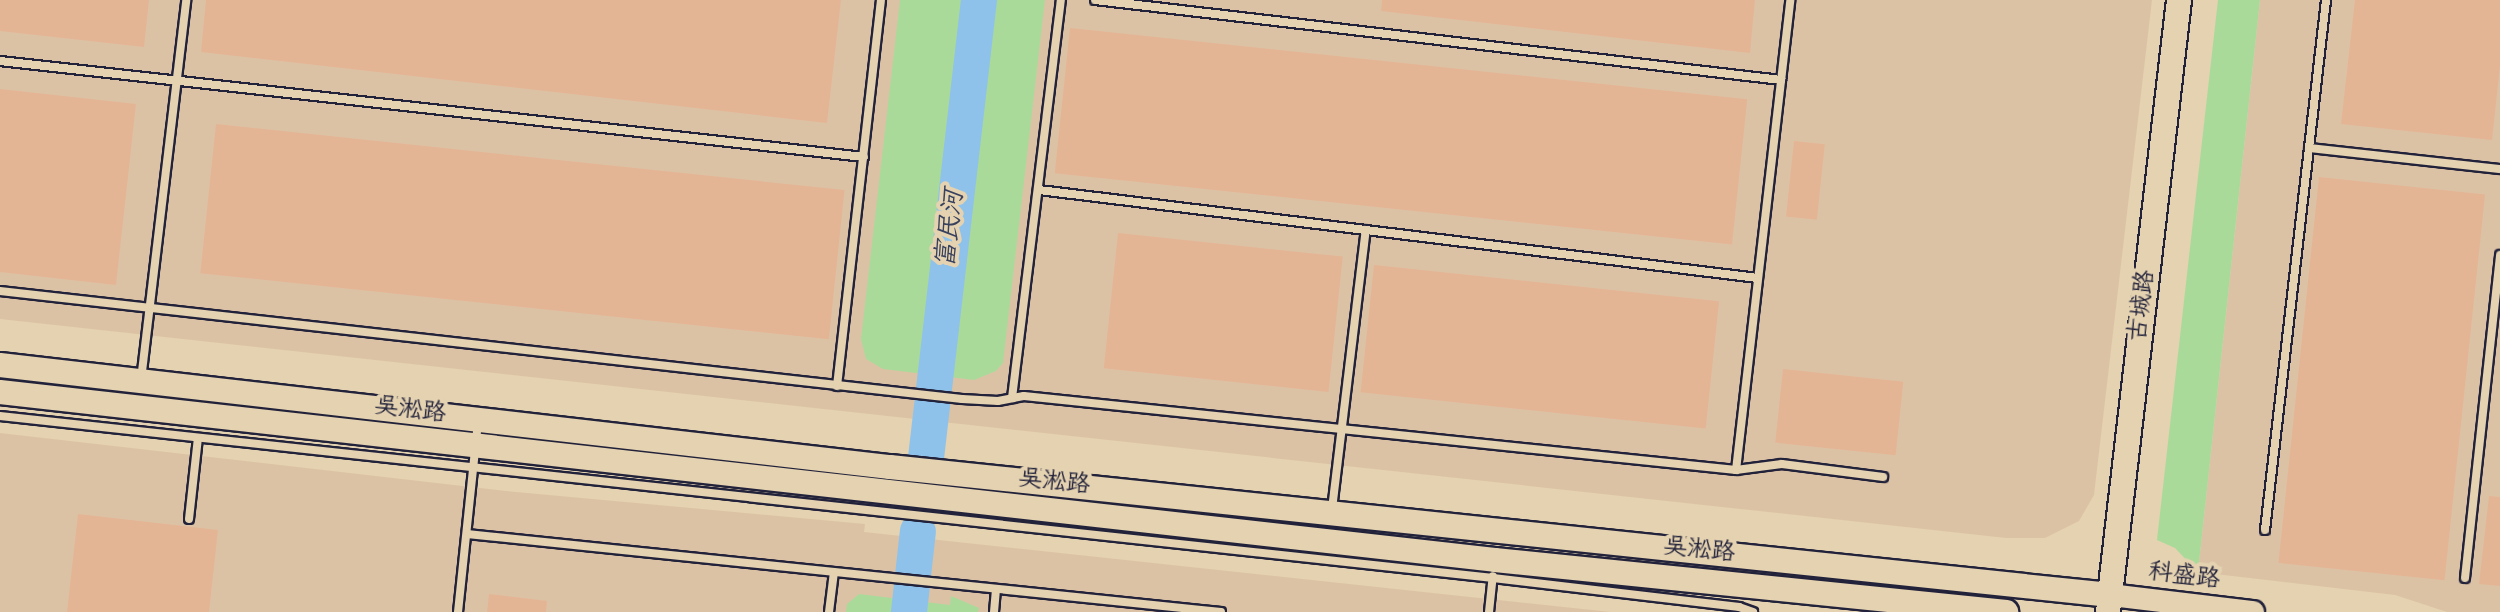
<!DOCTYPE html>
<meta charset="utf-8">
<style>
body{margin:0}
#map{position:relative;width:2500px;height:612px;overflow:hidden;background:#e4d2b0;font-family:"Gochi Hand","LXGW WenKai TC",sans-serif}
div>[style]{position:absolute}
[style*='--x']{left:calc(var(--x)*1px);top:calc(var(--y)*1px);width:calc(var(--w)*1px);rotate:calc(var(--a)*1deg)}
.built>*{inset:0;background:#dcc2a4}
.green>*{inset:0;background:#aada9a}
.river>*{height:36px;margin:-18px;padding:0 18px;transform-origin:18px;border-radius:18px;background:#8ec2eb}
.building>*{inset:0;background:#e4b595;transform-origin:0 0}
.roads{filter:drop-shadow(2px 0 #22223b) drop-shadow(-2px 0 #22223b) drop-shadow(0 2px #22223b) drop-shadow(0 -2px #22223b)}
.service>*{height:8px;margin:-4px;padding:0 4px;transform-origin:4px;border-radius:4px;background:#e4d2b0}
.tertiary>*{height:22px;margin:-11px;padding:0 11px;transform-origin:11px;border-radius:11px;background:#e4d2b0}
.secondary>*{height:24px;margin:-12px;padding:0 12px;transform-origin:12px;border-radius:12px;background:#e4d2b0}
span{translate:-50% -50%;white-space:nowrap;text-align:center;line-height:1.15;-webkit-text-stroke:8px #e4d2b0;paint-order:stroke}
.street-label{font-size:24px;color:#22223b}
.water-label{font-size:26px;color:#38425e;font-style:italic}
</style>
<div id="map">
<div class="built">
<div style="clip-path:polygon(0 0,2152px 0,2094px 495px,2079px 521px,2045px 538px,2006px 538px,0 319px)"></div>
<div style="clip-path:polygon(2260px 0,2500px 0,2500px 612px,2447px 612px,2395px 595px,2198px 572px)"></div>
<div style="clip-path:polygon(0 433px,506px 491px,865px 524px,864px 532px,1611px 612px,0 612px)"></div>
</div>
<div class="green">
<div style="clip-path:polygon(900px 0,1045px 0,1003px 363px,996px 371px,974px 380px,883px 369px,866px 359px,861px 339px)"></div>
<div style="clip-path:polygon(2218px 0,2260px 0,2198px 572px,2175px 548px,2157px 540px)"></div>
<div style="clip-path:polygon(859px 594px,950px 605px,951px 596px,979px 608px,978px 612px,846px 612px,847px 604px)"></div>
</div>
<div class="river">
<div style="--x:926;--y:458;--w:461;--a:-83.4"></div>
<div style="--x:909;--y:612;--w:81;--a:-83.7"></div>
</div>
<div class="building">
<div style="clip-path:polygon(0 0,149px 0,144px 47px,0 31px)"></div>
<div style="clip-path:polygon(206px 0,841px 0,827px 123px,201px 52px)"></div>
<div style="clip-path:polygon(1382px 0,1755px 0,1750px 53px,1381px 11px)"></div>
<div style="clip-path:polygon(2355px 0,2500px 0,2500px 66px,2492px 140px,2341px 124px)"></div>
<div style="left:1070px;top:28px;width:681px;height:146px;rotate:6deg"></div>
<div style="clip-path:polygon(0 89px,136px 104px,116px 285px,0 272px)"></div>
<div style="left:216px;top:124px;width:632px;height:150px;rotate:6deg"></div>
<div style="left:1794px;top:141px;width:31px;height:76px;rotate:6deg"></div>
<div style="left:2319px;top:177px;width:167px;height:388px;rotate:6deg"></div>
<div style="left:1118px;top:233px;width:226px;height:136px;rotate:6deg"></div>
<div style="left:1374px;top:265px;width:347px;height:128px;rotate:6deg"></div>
<div style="left:1783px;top:369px;width:121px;height:74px;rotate:6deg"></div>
<div style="clip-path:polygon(2489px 496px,2500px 497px,2500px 586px,2479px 584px)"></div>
<div style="clip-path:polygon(78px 514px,218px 530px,209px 612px,67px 612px)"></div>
<div style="clip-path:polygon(489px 594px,547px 601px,546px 612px,487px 612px)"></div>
</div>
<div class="roads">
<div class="service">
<div style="--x:1095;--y:0;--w:691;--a:6.65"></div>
<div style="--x:0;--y:61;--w:869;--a:6.34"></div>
<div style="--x:2309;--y:148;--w:192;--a:6.3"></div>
<div style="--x:1039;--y:190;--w:724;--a:6.98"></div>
<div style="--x:0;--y:291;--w:968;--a:6.41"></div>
<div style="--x:962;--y:399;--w:36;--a:3"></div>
<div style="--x:998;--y:401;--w:26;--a:-11"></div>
<div style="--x:1024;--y:396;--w:716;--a:5.93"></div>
<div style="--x:1736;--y:470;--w:46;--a:-7.4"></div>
<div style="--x:1782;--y:464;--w:102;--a:7.3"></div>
<div style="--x:141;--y:380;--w:383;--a:-83.2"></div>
<div style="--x:837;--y:386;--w:388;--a:-83.5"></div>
<div style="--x:1012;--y:398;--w:401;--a:-83"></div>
<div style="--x:0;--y:416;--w:1502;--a:6.19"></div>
<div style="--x:1493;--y:578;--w:248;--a:6.7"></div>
<div style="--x:1739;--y:607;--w:15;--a:20"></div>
<div style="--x:1736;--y:470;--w:473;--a:-83.4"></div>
<div style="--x:1332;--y:509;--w:281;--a:-83.1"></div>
<div style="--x:189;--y:519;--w:81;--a:-83.7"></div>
<div style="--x:2265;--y:530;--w:533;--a:-83.43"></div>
<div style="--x:467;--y:534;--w:758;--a:5.91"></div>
<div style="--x:2465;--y:578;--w:325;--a:-83.8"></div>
<div style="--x:458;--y:612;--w:191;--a:-84"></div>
<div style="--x:829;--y:612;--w:40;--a:-82.9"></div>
<div style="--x:994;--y:612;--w:23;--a:-85"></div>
<div style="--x:1489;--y:612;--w:36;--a:-84"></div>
</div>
<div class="tertiary">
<div style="--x:2110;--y:595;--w:144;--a:6.8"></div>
</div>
<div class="secondary">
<div style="--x:0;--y:365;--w:896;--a:6.54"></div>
<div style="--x:890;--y:467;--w:1227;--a:5.99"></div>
<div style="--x:0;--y:392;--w:1504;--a:6.41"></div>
<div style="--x:1495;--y:560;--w:514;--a:5.81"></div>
<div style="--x:2108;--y:612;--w:616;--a:-83.38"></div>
</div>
</div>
<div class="street-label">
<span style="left:2144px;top:306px;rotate:-83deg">古城路</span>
<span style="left:410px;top:412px;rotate:7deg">吴淞路</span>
<span style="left:1054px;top:484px;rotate:6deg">吴淞路</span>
<span style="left:1699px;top:552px;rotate:6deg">吴淞路</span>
<span style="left:2184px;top:578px;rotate:7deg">科盛路</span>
</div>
<div class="water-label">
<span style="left:953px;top:229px;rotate:-83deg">富民河</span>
</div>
</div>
